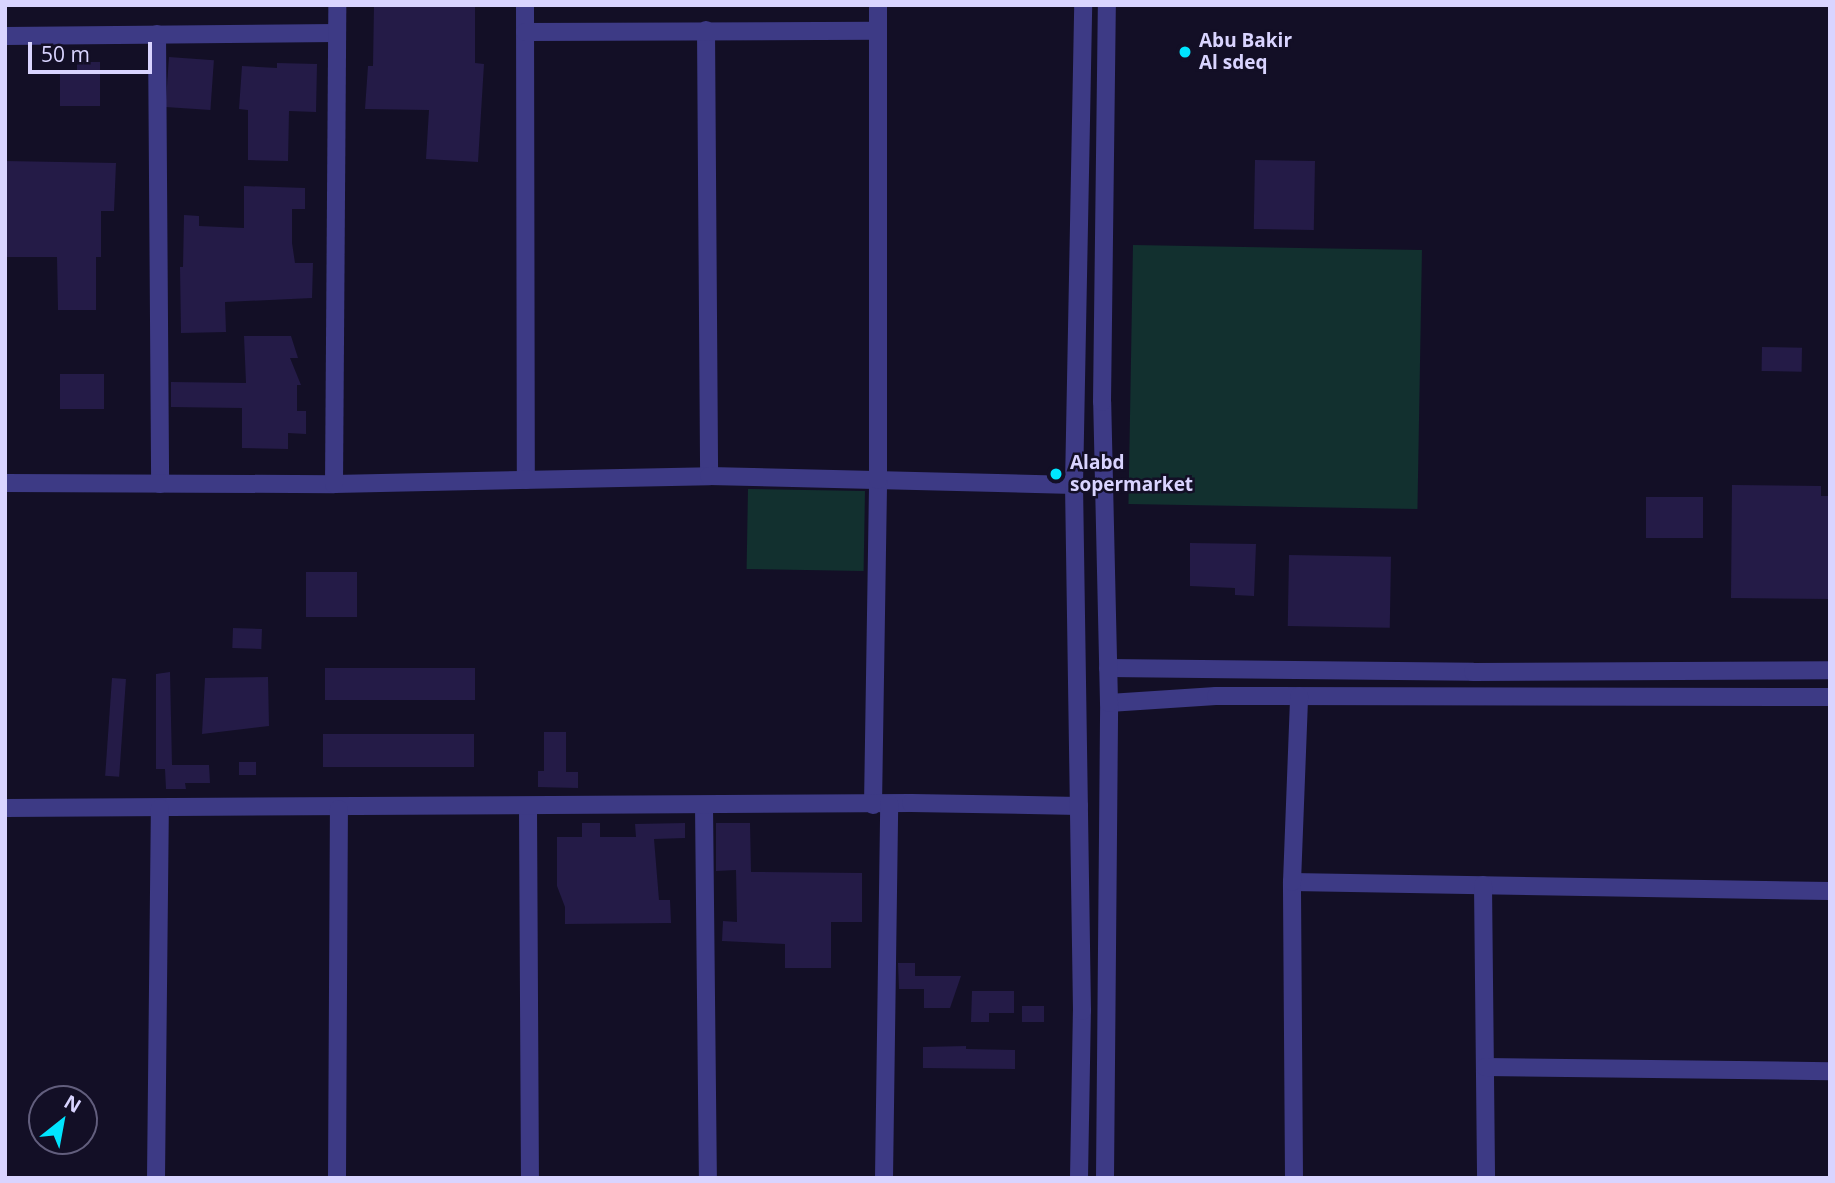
<!DOCTYPE html>
<style>
body{margin:0}
#map{position:relative;width:1835px;height:1183px;overflow:hidden;background:#130f26;font-family:"Open Sans",sans-serif}
div>[style]{position:absolute}
[style*='--x']{left:calc(var(--x)*1px);top:calc(var(--y)*1px);width:calc(var(--w)*1px);rotate:calc(var(--a)*1deg)}
.green>*{inset:0;background:#12302f;transform-origin:0 0}
.building>*{inset:0;background:#241b47;transform-origin:0 0}
.minor>*{height:18px;margin:-9px;padding:0 9px;transform-origin:9px;border-radius:9px;background:#3d3a85}
.dots>*{width:19px;height:19px;translate:-50% -50%;box-sizing:border-box;border:4px solid #130f26;border-radius:50%}
span{translate:-50% -50%;white-space:nowrap;text-align:center;line-height:1.15;-webkit-text-stroke:5px #130f26;paint-order:stroke}
.poi-label{font-size:19px;color:#d9d4ff;font-weight:700}
.left{translate:0 -50%;text-align:left}
.frame{position:absolute;inset:0;border:7px solid #d9d4ff;pointer-events:none}
.north{position:absolute;left:28px;top:1085px;width:70px;height:70px;box-sizing:border-box;background:#130f26;border:2px solid #625e7d;border-radius:50%;rotate:31deg;font-size:19px;font-weight:700;line-height:28px;text-align:center;color:#d9d4ff}
.north::after{content:'';display:block;margin:auto;width:24px;height:32px;background:#00e5ff;clip-path:polygon(50% 0,100% 100%,50% 72%,0 100%)}
.scale{position:absolute;left:28px;top:42px;width:124px;height:32px;box-sizing:border-box;border:4px solid #d9d4ff;border-top:0;padding-left:9px;font-size:21px;line-height:24px;white-space:nowrap;color:#d9d4ff;-webkit-text-stroke:5px #130f26;paint-order:stroke}
</style>
<div id="map">
<div class="green">
<div style="left:1133px;top:245px;width:289px;height:259px;rotate:1deg"></div>
<div style="left:748px;top:489px;width:117px;height:80px;rotate:1deg"></div>
</div>
<div class="building">
<div style="clip-path:polygon(374px 5px,475px 5px,475px 63px,484px 64px,478px 162px,426px 159px,429px 110px,365px 109px,368px 66px,373px 66px)"></div>
<div style="left:169px;top:57px;width:45px;height:50px;rotate:4deg"></div>
<div style="clip-path:polygon(77px 62px,100px 62px,100px 106px,60px 106px,60px 72px,77px 72px)"></div>
<div style="clip-path:polygon(277px 63px,317px 64px,316px 112px,289px 111px,288px 161px,248px 160px,248px 110px,239px 109px,242px 66px,277px 68px)"></div>
<div style="left:1255px;top:160px;width:60px;height:69px;rotate:1deg"></div>
<div style="clip-path:polygon(5px 161px,116px 163px,114px 211px,101px 211px,101px 257px,96px 257px,96px 310px,58px 310px,57px 257px,5px 257px)"></div>
<div style="clip-path:polygon(244px 186px,305px 188px,305px 209px,292px 209px,292px 243px,295px 263px,313px 263px,312px 298px,225px 302px,226px 332px,181px 333px,180px 267px,183px 267px,184px 215px,199px 216px,199px 226px,244px 228px)"></div>
<div style="clip-path:polygon(244px 336px,291px 336px,298px 358px,290px 358px,301px 385px,297px 385px,297px 411px,306px 411px,306px 434px,288px 433px,288px 449px,242px 448px,242px 408px,171px 407px,171px 382px,246px 383px)"></div>
<div style="left:1762px;top:347px;width:40px;height:24px;rotate:1deg"></div>
<div style="left:60px;top:374px;width:44px;height:35px"></div>
<div style="clip-path:polygon(1732px 485px,1821px 486px,1821px 496px,1830px 496px,1830px 599px,1731px 598px)"></div>
<div style="left:1646px;top:497px;width:57px;height:41px"></div>
<div style="clip-path:polygon(1190px 543px,1256px 544px,1254px 596px,1235px 595px,1235px 588px,1190px 586px)"></div>
<div style="left:1289px;top:555px;width:102px;height:71px;rotate:1deg"></div>
<div style="left:357px;top:572px;width:45px;height:51px;rotate:90deg"></div>
<div style="left:233px;top:628px;width:29px;height:20px;rotate:2deg"></div>
<div style="left:325px;top:668px;width:150px;height:32px"></div>
<div style="clip-path:polygon(170px 672px,172px 765px,209px 765px,210px 783px,185px 783px,186px 789px,166px 789px,165px 769px,156px 769px,156px 674px)"></div>
<div style="clip-path:polygon(268px 677px,269px 726px,202px 734px,205px 678px)"></div>
<div style="left:112px;top:678px;width:14px;height:98px;rotate:4deg"></div>
<div style="clip-path:polygon(544px 732px,566px 732px,566px 772px,578px 772px,578px 788px,538px 787px,538px 771px,544px 771px)"></div>
<div style="left:323px;top:734px;width:151px;height:33px"></div>
<div style="left:239px;top:762px;width:17px;height:13px"></div>
<div style="clip-path:polygon(582px 823px,600px 823px,600px 837px,636px 837px,635px 824px,685px 823px,685px 838px,654px 839px,659px 900px,670px 900px,671px 923px,565px 924px,565px 907px,557px 886px,557px 837px,582px 837px)"></div>
<div style="clip-path:polygon(716px 823px,750px 823px,751px 872px,862px 873px,862px 922px,831px 922px,831px 968px,785px 968px,785px 944px,722px 941px,723px 921px,737px 922px,736px 870px,716px 871px)"></div>
<div style="clip-path:polygon(898px 963px,915px 963px,915px 976px,961px 976px,950px 1008px,924px 1008px,924px 989px,899px 989px)"></div>
<div style="clip-path:polygon(972px 991px,1014px 991px,1014px 1013px,989px 1013px,989px 1022px,971px 1022px)"></div>
<div style="left:1022px;top:1006px;width:22px;height:16px"></div>
<div style="clip-path:polygon(966px 1046px,966px 1049px,1015px 1050px,1015px 1069px,923px 1068px,923px 1047px)"></div>
</div>
<div class="minor">
<div style="--x:525;--y:5;--w:475;--a:89.9"></div>
<div style="--x:706;--y:30;--w:446;--a:89.6"></div>
<div style="--x:525;--y:32;--w:352;--a:-0.2"></div>
<div style="--x:157;--y:34;--w:450;--a:89.6"></div>
<div style="--x:5;--y:36;--w:331;--a:-0.5"></div>
<div style="--x:5;--y:483;--w:329;--a:0.2"></div>
<div style="--x:334;--y:484;--w:375;--a:-1.2"></div>
<div style="--x:709;--y:476;--w:365;--a:1.4"></div>
<div style="--x:334;--y:484;--w:479;--a:-89.6"></div>
<div style="--x:1108;--y:668;--w:365;--a:0.6"></div>
<div style="--x:1473;--y:672;--w:357;--a:-0.3"></div>
<div style="--x:1109;--y:703;--w:107;--a:-3.7"></div>
<div style="--x:1216;--y:696;--w:614;--a:0.09"></div>
<div style="--x:873;--y:805;--w:325;--a:-89.1"></div>
<div style="--x:878;--y:480;--w:475;--a:-90"></div>
<div style="--x:704;--y:806;--w:372;--a:89.4"></div>
<div style="--x:528;--y:807;--w:371;--a:89.7"></div>
<div style="--x:5;--y:808;--w:906;--a:-0.32"></div>
<div style="--x:911;--y:803;--w:168;--a:1"></div>
<div style="--x:1292;--y:882;--w:538;--a:0.96"></div>
<div style="--x:1483;--y:885;--w:293;--a:89.4"></div>
<div style="--x:1485;--y:1067;--w:345;--a:0.7"></div>
<div style="--x:156;--y:1178;--w:370;--a:-89.4"></div>
<div style="--x:337;--y:1178;--w:369;--a:-89.7"></div>
<div style="--x:884;--y:1178;--w:374;--a:-89.2"></div>
<div style="--x:1079;--y:1178;--w:167;--a:-89"></div>
<div style="--x:1082;--y:1011;--w:526;--a:-90.87"></div>
<div style="--x:1074;--y:485;--w:480;--a:-88.9"></div>
<div style="--x:1105;--y:1178;--w:475;--a:-89.5"></div>
<div style="--x:1109;--y:703;--w:301;--a:-91.3"></div>
<div style="--x:1102;--y:402;--w:397;--a:-89.3"></div>
<div style="--x:1294;--y:1178;--w:296;--a:-90.4"></div>
<div style="--x:1292;--y:882;--w:186;--a:-87.8"></div>
</div>
<div class="dots">
<div style="left:1185px;top:52px;background:#00e5ff"></div>
<div style="left:1056px;top:474px;background:#00e5ff"></div>
</div>
<div class="poi-label">
<span class="left" style="left:1199px;top:52px">Abu Bakir<br>Al sdeq</span>
<span class="left" style="left:1070px;top:474px">Alabd<br>sopermarket</span>
</div>
<div class="frame"></div>
<div class="north">N</div>
<div class="scale">50 m</div>
</div>
